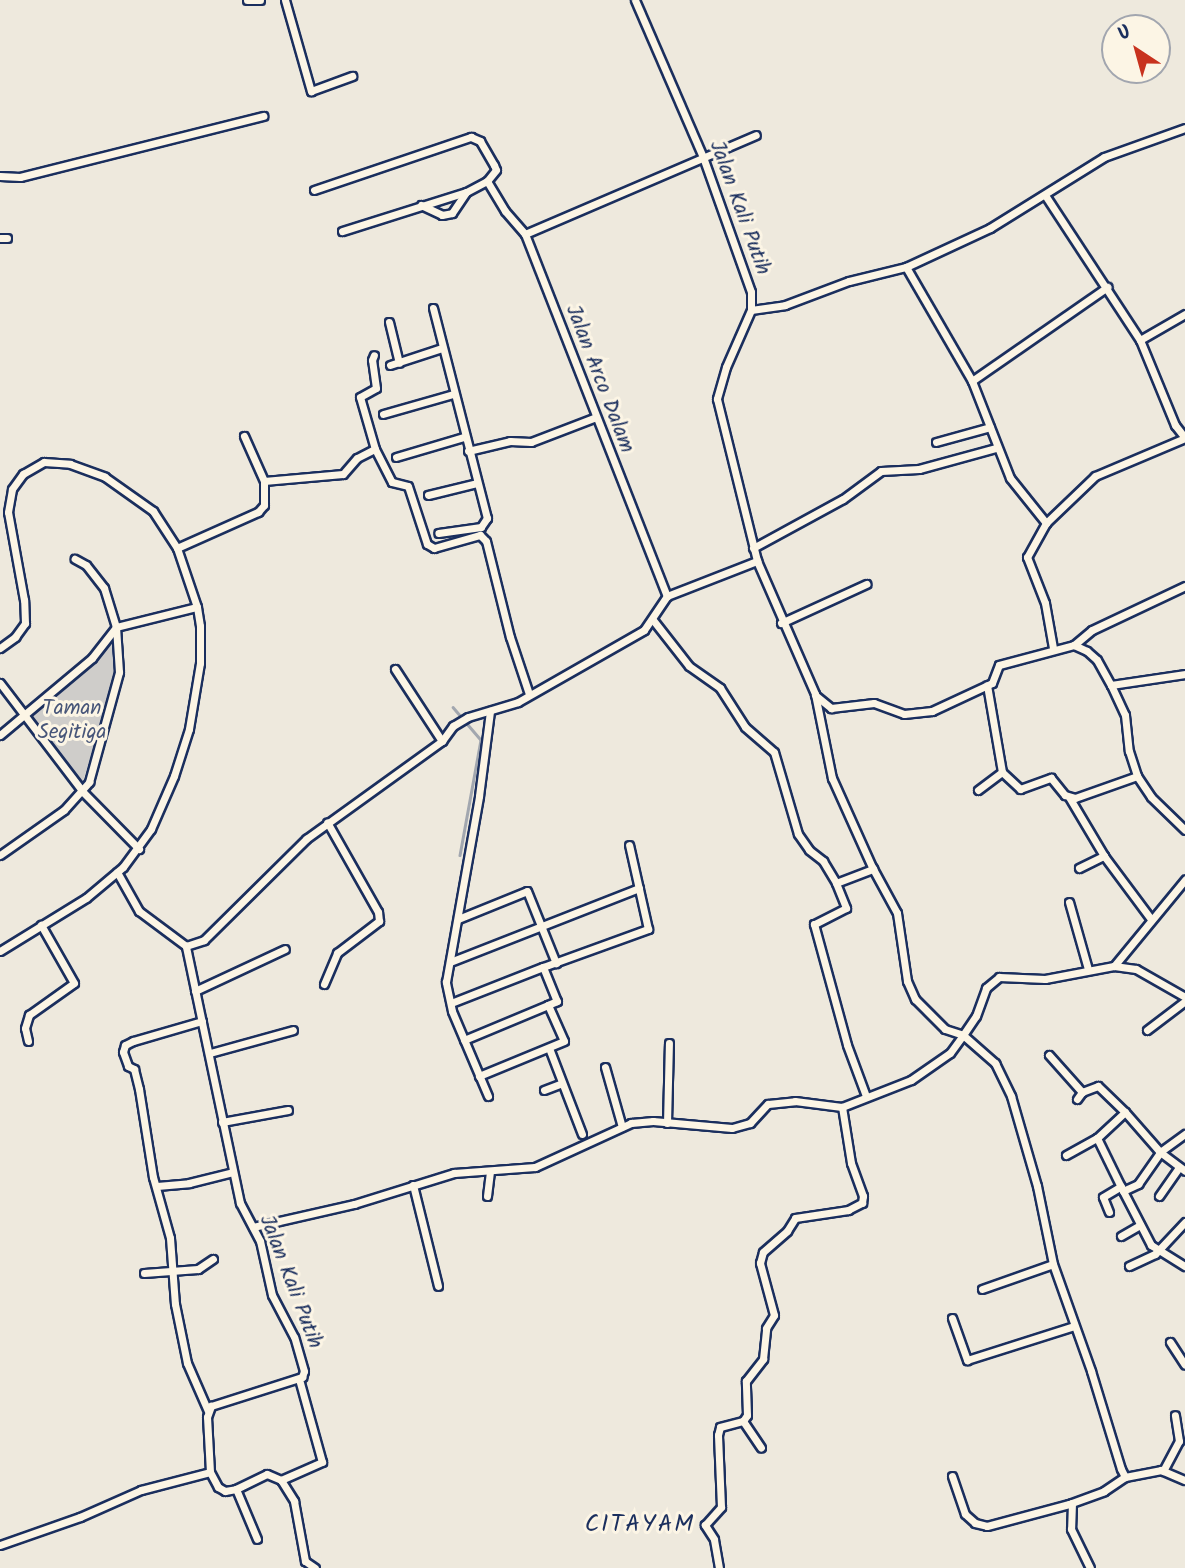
<!DOCTYPE html>
<style>
body{margin:0}
#map{position:relative;width:1185px;height:1568px;overflow:hidden;background:#eee9dd;font-family:Kalam,sans-serif}
div>[style]{position:absolute}
[style*='--x']{left:calc(var(--x)*1px);top:calc(var(--y)*1px);width:calc(var(--w)*1px);rotate:calc(var(--a)*1deg)}
.green>*{inset:0;background:#cfcdca}
.stream>*{height:2.5px;margin:-1.25px;padding:0 1.25px;transform-origin:1.25px;border-radius:1.25px;background:#a2a7af}
.roads{filter:drop-shadow(2px 0 #1b2f5e) drop-shadow(-2px 0 #1b2f5e) drop-shadow(0 2px #1b2f5e) drop-shadow(0 -2px #1b2f5e)}
.street>*{height:7px;margin:-3.5px;padding:0 3.5px;transform-origin:3.5px;border-radius:3.5px;background:#fcf5e5}
span{translate:-50% -50%;white-space:nowrap;text-align:center;line-height:1.15;-webkit-text-stroke:6px #fcf5e5;paint-order:stroke}
.street-label{font-size:21px;color:#1b2f5e}
.park-label{font-size:21px;color:#485679}
.quarter-label{font-size:24px;color:#1b2f5e;letter-spacing:2px}
.north{position:absolute;left:1101px;top:14px;width:70px;height:70px;box-sizing:border-box;background:#fcf5e5;border:2px solid #a2a6af;border-radius:50%;rotate:324deg;font-size:19px;font-weight:700;line-height:28px;text-align:center;color:#1b2f5e}
.north::after{content:'';display:block;margin:auto;width:24px;height:32px;background:#c8321e;clip-path:polygon(50% 0,100% 100%,50% 72%,0 100%)}
</style>
<div id="map">
<div class="green">
<div style="clip-path:polygon(113px 643px,119px 666px,82px 784px,31px 715px,61px 693px)"></div>
</div>
<div class="stream">
<div style="--x:453;--y:707;--w:43;--a:49.7"></div>
<div style="--x:481;--y:740;--w:117;--a:100.3"></div>
</div>
<div class="roads">
<div class="street">
<div style="--x:247;--y:0;--w:13;--a:0"></div>
<div style="--x:285;--y:0;--w:95;--a:74.1"></div>
<div style="--x:311;--y:91;--w:44;--a:-20.1"></div>
<div style="--x:635;--y:0;--w:171;--a:66.6"></div>
<div style="--x:703;--y:157;--w:143;--a:70.4"></div>
<div style="--x:751;--y:292;--w:18;--a:90"></div>
<div style="--x:751;--y:310;--w:62;--a:113.7"></div>
<div style="--x:726;--y:367;--w:33;--a:106"></div>
<div style="--x:717;--y:399;--w:167;--a:76.1"></div>
<div style="--x:757;--y:561;--w:145;--a:66.4"></div>
<div style="--x:815;--y:694;--w:86;--a:78.6"></div>
<div style="--x:832;--y:778;--w:98;--a:65.8"></div>
<div style="--x:872;--y:867;--w:52;--a:61.5"></div>
<div style="--x:897;--y:913;--w:69;--a:81.6"></div>
<div style="--x:907;--y:981;--w:20;--a:66"></div>
<div style="--x:915;--y:999;--w:42;--a:45"></div>
<div style="--x:945;--y:1029;--w:19;--a:18"></div>
<div style="--x:963;--y:1035;--w:23;--a:-56"></div>
<div style="--x:976;--y:1016;--w:30;--a:-70"></div>
<div style="--x:986;--y:988;--w:17;--a:-40"></div>
<div style="--x:999;--y:977;--w:46;--a:2.5"></div>
<div style="--x:1045;--y:979;--w:70;--a:-10.7"></div>
<div style="--x:1114;--y:966;--w:22;--a:8"></div>
<div style="--x:1136;--y:969;--w:56;--a:29.7"></div>
<div style="--x:0;--y:176;--w:20;--a:3"></div>
<div style="--x:20;--y:177;--w:251;--a:-14.1"></div>
<div style="--x:487;--y:181;--w:35;--a:59"></div>
<div style="--x:505;--y:211;--w:30;--a:49"></div>
<div style="--x:525;--y:234;--w:389;--a:68.6"></div>
<div style="--x:314;--y:190;--w:166;--a:-18.7"></div>
<div style="--x:471;--y:137;--w:10;--a:24"></div>
<div style="--x:480;--y:141;--w:28;--a:60"></div>
<div style="--x:494;--y:165;--w:5;--a:68"></div>
<div style="--x:496;--y:170;--w:14;--a:129"></div>
<div style="--x:487;--y:181;--w:24;--a:152"></div>
<div style="--x:466;--y:192;--w:130;--a:162.5"></div>
<div style="--x:1045;--y:195;--w:173;--a:56.8"></div>
<div style="--x:1140;--y:340;--w:92;--a:67.6"></div>
<div style="--x:1175;--y:425;--w:16;--a:52"></div>
<div style="--x:421;--y:205;--w:23;--a:25"></div>
<div style="--x:442;--y:215;--w:10;--a:-11"></div>
<div style="--x:452;--y:213;--w:25;--a:-56"></div>
<div style="--x:525;--y:234;--w:251;--a:-23.2"></div>
<div style="--x:0;--y:238;--w:7;--a:0"></div>
<div style="--x:906;--y:267;--w:132;--a:59.9"></div>
<div style="--x:972;--y:381;--w:104;--a:68.6"></div>
<div style="--x:1010;--y:478;--w:58;--a:51.3"></div>
<div style="--x:1046;--y:523;--w:39;--a:119"></div>
<div style="--x:1027;--y:557;--w:49;--a:68.6"></div>
<div style="--x:1045;--y:603;--w:46;--a:79.9"></div>
<div style="--x:433;--y:308;--w:217;--a:75.6"></div>
<div style="--x:487;--y:518;--w:11;--a:124"></div>
<div style="--x:481;--y:527;--w:43;--a:172.1"></div>
<div style="--x:751;--y:310;--w:34;--a:-8"></div>
<div style="--x:785;--y:305;--w:68;--a:-20.6"></div>
<div style="--x:849;--y:281;--w:59;--a:-13.8"></div>
<div style="--x:906;--y:267;--w:93;--a:-24.9"></div>
<div style="--x:990;--y:228;--w:134;--a:-31.9"></div>
<div style="--x:1104;--y:157;--w:86;--a:-19.7"></div>
<div style="--x:389;--y:322;--w:42;--a:76.3"></div>
<div style="--x:1140;--y:340;--w:52;--a:-30"></div>
<div style="--x:390;--y:365;--w:55;--a:-18.1"></div>
<div style="--x:972;--y:381;--w:165;--a:-34.8"></div>
<div style="--x:383;--y:414;--w:73;--a:-15.9"></div>
<div style="--x:244;--y:436;--w:49;--a:66"></div>
<div style="--x:936;--y:442;--w:56;--a:-15.5"></div>
<div style="--x:375;--y:449;--w:37;--a:63"></div>
<div style="--x:392;--y:482;--w:16;--a:14"></div>
<div style="--x:408;--y:486;--w:61;--a:71.9"></div>
<div style="--x:427;--y:544;--w:8;--a:30"></div>
<div style="--x:434;--y:548;--w:48;--a:-15.8"></div>
<div style="--x:480;--y:535;--w:8;--a:45"></div>
<div style="--x:486;--y:541;--w:99;--a:76"></div>
<div style="--x:510;--y:637;--w:60;--a:71.6"></div>
<div style="--x:468;--y:451;--w:43;--a:-13.4"></div>
<div style="--x:510;--y:441;--w:21;--a:3"></div>
<div style="--x:531;--y:442;--w:67;--a:-20.9"></div>
<div style="--x:396;--y:457;--w:71;--a:-16.4"></div>
<div style="--x:428;--y:495;--w:50;--a:-13.8"></div>
<div style="--x:1046;--y:523;--w:68;--a:-43.8"></div>
<div style="--x:1095;--y:476;--w:98;--a:-22.9"></div>
<div style="--x:177;--y:548;--w:89;--a:-24"></div>
<div style="--x:258;--y:512;--w:9;--a:-49"></div>
<div style="--x:264;--y:505;--w:24;--a:-90"></div>
<div style="--x:264;--y:481;--w:79;--a:-5.1"></div>
<div style="--x:343;--y:474;--w:21;--a:-49"></div>
<div style="--x:357;--y:458;--w:20;--a:-27"></div>
<div style="--x:375;--y:449;--w:54;--a:-106.1"></div>
<div style="--x:360;--y:397;--w:18;--a:-29"></div>
<div style="--x:376;--y:388;--w:28;--a:-98"></div>
<div style="--x:372;--y:360;--w:5;--a:-68"></div>
<div style="--x:753;--y:548;--w:102;--a:-28.6"></div>
<div style="--x:843;--y:499;--w:47;--a:-36.4"></div>
<div style="--x:881;--y:471;--w:38;--a:-3"></div>
<div style="--x:919;--y:469;--w:80;--a:-15.3"></div>
<div style="--x:653;--y:620;--w:58;--a:52"></div>
<div style="--x:689;--y:666;--w:38;--a:35"></div>
<div style="--x:720;--y:688;--w:46;--a:57.3"></div>
<div style="--x:745;--y:727;--w:38;--a:41"></div>
<div style="--x:774;--y:752;--w:85;--a:73.7"></div>
<div style="--x:798;--y:834;--w:19;--a:55"></div>
<div style="--x:809;--y:850;--w:18;--a:38"></div>
<div style="--x:823;--y:861;--w:26;--a:59"></div>
<div style="--x:836;--y:883;--w:27;--a:68"></div>
<div style="--x:846;--y:908;--w:36;--a:153"></div>
<div style="--x:814;--y:924;--w:125;--a:74.7"></div>
<div style="--x:847;--y:1045;--w:54;--a:69.6"></div>
<div style="--x:781;--y:623;--w:94;--a:-24.6"></div>
<div style="--x:1074;--y:645;--w:14;--a:25"></div>
<div style="--x:1087;--y:651;--w:13;--a:42"></div>
<div style="--x:1097;--y:660;--w:29;--a:61"></div>
<div style="--x:1111;--y:685;--w:75;--a:-8.5"></div>
<div style="--x:0;--y:648;--w:19;--a:-36"></div>
<div style="--x:15;--y:637;--w:17;--a:-54"></div>
<div style="--x:25;--y:623;--w:23;--a:-92"></div>
<div style="--x:24;--y:600;--w:89;--a:-100.3"></div>
<div style="--x:8;--y:512;--w:23;--a:-80"></div>
<div style="--x:12;--y:489;--w:19;--a:-54"></div>
<div style="--x:23;--y:474;--w:24;--a:-30"></div>
<div style="--x:44;--y:462;--w:26;--a:4"></div>
<div style="--x:70;--y:464;--w:37;--a:20"></div>
<div style="--x:105;--y:477;--w:59;--a:35.3"></div>
<div style="--x:153;--y:511;--w:44;--a:57"></div>
<div style="--x:177;--y:548;--w:62;--a:71.3"></div>
<div style="--x:197;--y:607;--w:19;--a:81"></div>
<div style="--x:200;--y:626;--w:37;--a:90"></div>
<div style="--x:200;--y:663;--w:67;--a:99.5"></div>
<div style="--x:189;--y:729;--w:49;--a:107.7"></div>
<div style="--x:174;--y:776;--w:58;--a:113.5"></div>
<div style="--x:151;--y:829;--w:47;--a:126.4"></div>
<div style="--x:123;--y:867;--w:48;--a:140"></div>
<div style="--x:86;--y:898;--w:101;--a:148.4"></div>
<div style="--x:395;--y:669;--w:86;--a:56.9"></div>
<div style="--x:0;--y:683;--w:137;--a:52.7"></div>
<div style="--x:83;--y:792;--w:80;--a:45.5"></div>
<div style="--x:1111;--y:685;--w:33;--a:65"></div>
<div style="--x:1125;--y:715;--w:36;--a:84"></div>
<div style="--x:1129;--y:751;--w:26;--a:72"></div>
<div style="--x:1137;--y:776;--w:25;--a:56"></div>
<div style="--x:1151;--y:797;--w:47;--a:44.1"></div>
<div style="--x:815;--y:695;--w:21;--a:39"></div>
<div style="--x:831;--y:708;--w:43;--a:-6.6"></div>
<div style="--x:874;--y:703;--w:32;--a:20"></div>
<div style="--x:904;--y:714;--w:28;--a:-6"></div>
<div style="--x:932;--y:711;--w:66;--a:-25"></div>
<div style="--x:992;--y:683;--w:19;--a:-69"></div>
<div style="--x:999;--y:665;--w:78;--a:-14.9"></div>
<div style="--x:1074;--y:645;--w:23;--a:-40"></div>
<div style="--x:1092;--y:630;--w:103;--a:-25.3"></div>
<div style="--x:0;--y:735;--w:120;--a:-39.9"></div>
<div style="--x:92;--y:658;--w:39;--a:-52"></div>
<div style="--x:116;--y:627;--w:41;--a:-107.1"></div>
<div style="--x:104;--y:588;--w:29;--a:-128"></div>
<div style="--x:86;--y:565;--w:13;--a:-151"></div>
<div style="--x:1002;--y:772;--w:25;--a:43"></div>
<div style="--x:1020;--y:789;--w:33;--a:-20"></div>
<div style="--x:1051;--y:778;--w:22;--a:51"></div>
<div style="--x:1065;--y:795;--w:10;--a:17"></div>
<div style="--x:1075;--y:798;--w:66;--a:-19.5"></div>
<div style="--x:978;--y:790;--w:30;--a:-37"></div>
<div style="--x:1002;--y:772;--w:88;--a:-99.8"></div>
<div style="--x:1069;--y:797;--w:69;--a:59.3"></div>
<div style="--x:0;--y:855;--w:78;--a:-35.1"></div>
<div style="--x:64;--y:810;--w:38;--a:-48"></div>
<div style="--x:89;--y:782;--w:114;--a:-74.7"></div>
<div style="--x:119;--y:672;--w:45;--a:-93.8"></div>
<div style="--x:116;--y:627;--w:83;--a:-13.9"></div>
<div style="--x:1079;--y:868;--w:28;--a:-26"></div>
<div style="--x:1104;--y:856;--w:79;--a:53.3"></div>
<div style="--x:117;--y:872;--w:45;--a:60.6"></div>
<div style="--x:139;--y:911;--w:59;--a:36.7"></div>
<div style="--x:836;--y:883;--w:40;--a:-21"></div>
<div style="--x:1069;--y:902;--w:70;--a:74.2"></div>
<div style="--x:458;--y:919;--w:74;--a:-22.1"></div>
<div style="--x:527;--y:891;--w:78;--a:68.1"></div>
<div style="--x:186;--y:946;--w:19;--a:-18"></div>
<div style="--x:204;--y:940;--w:144;--a:-44.7"></div>
<div style="--x:306;--y:839;--w:168;--a:-35.8"></div>
<div style="--x:442;--y:741;--w:19;--a:-54"></div>
<div style="--x:453;--y:726;--w:17;--a:-31"></div>
<div style="--x:468;--y:717;--w:52;--a:-16.7"></div>
<div style="--x:518;--y:702;--w:145;--a:-29.7"></div>
<div style="--x:644;--y:630;--w:41;--a:-55.9"></div>
<div style="--x:667;--y:596;--w:97;--a:-21.3"></div>
<div style="--x:450;--y:962;--w:203;--a:-21.4"></div>
<div style="--x:1114;--y:966;--w:112;--a:-50.5"></div>
<div style="--x:543;--y:967;--w:112;--a:-19.9"></div>
<div style="--x:648;--y:929;--w:86;--a:-102.7"></div>
<div style="--x:324;--y:984;--w:34;--a:-67"></div>
<div style="--x:337;--y:953;--w:53;--a:-37.3"></div>
<div style="--x:379;--y:921;--w:9;--a:-96"></div>
<div style="--x:378;--y:912;--w:103;--a:-119.5"></div>
<div style="--x:195;--y:991;--w:99;--a:-25"></div>
<div style="--x:451;--y:1003;--w:99;--a:-21.4"></div>
<div style="--x:543;--y:967;--w:37;--a:68"></div>
<div style="--x:557;--y:1001;--w:10;--a:156"></div>
<div style="--x:202;--y:1021;--w:72;--a:163.8"></div>
<div style="--x:133;--y:1041;--w:9;--a:153"></div>
<div style="--x:125;--y:1045;--w:7;--a:106"></div>
<div style="--x:123;--y:1052;--w:15;--a:70"></div>
<div style="--x:128;--y:1066;--w:7;--a:27"></div>
<div style="--x:134;--y:1069;--w:21;--a:76"></div>
<div style="--x:139;--y:1089;--w:89;--a:81"></div>
<div style="--x:153;--y:1177;--w:63;--a:74.4"></div>
<div style="--x:170;--y:1238;--w:66;--a:85.7"></div>
<div style="--x:175;--y:1304;--w:60;--a:78.5"></div>
<div style="--x:187;--y:1363;--w:52;--a:66.4"></div>
<div style="--x:1147;--y:1030;--w:48;--a:-37.3"></div>
<div style="--x:464;--y:1040;--w:91;--a:-22.6"></div>
<div style="--x:548;--y:1005;--w:39;--a:66"></div>
<div style="--x:564;--y:1041;--w:92;--a:157.6"></div>
<div style="--x:28;--y:1041;--w:13;--a:-103"></div>
<div style="--x:25;--y:1028;--w:14;--a:-73"></div>
<div style="--x:29;--y:1015;--w:55;--a:-35.4"></div>
<div style="--x:74;--y:983;--w:67;--a:-119.6"></div>
<div style="--x:549;--y:1048;--w:92;--a:69"></div>
<div style="--x:210;--y:1053;--w:86;--a:-15.5"></div>
<div style="--x:1049;--y:1055;--w:50;--a:48.3"></div>
<div style="--x:605;--y:1067;--w:62;--a:74.2"></div>
<div style="--x:544;--y:1090;--w:19;--a:-21"></div>
<div style="--x:488;--y:1096;--w:92;--a:-113"></div>
<div style="--x:452;--y:1011;--w:30;--a:-102"></div>
<div style="--x:446;--y:982;--w:189;--a:-79.9"></div>
<div style="--x:479;--y:796;--w:86;--a:-82.6"></div>
<div style="--x:1077;--y:1099;--w:9;--a:-54"></div>
<div style="--x:1082;--y:1092;--w:17;--a:-21"></div>
<div style="--x:1098;--y:1086;--w:37;--a:44"></div>
<div style="--x:1125;--y:1112;--w:38;--a:137"></div>
<div style="--x:1097;--y:1138;--w:59;--a:63.9"></div>
<div style="--x:1123;--y:1191;--w:17;--a:-25"></div>
<div style="--x:1138;--y:1184;--w:39;--a:-55"></div>
<div style="--x:1160;--y:1152;--w:31;--a:-36"></div>
<div style="--x:1125;--y:1112;--w:53;--a:48.8"></div>
<div style="--x:1160;--y:1152;--w:31;--a:37"></div>
<div style="--x:222;--y:1122;--w:67;--a:-10.3"></div>
<div style="--x:667;--y:1123;--w:80;--a:-88.6"></div>
<div style="--x:1066;--y:1155;--w:35;--a:-29"></div>
<div style="--x:413;--y:1185;--w:104;--a:76.1"></div>
<div style="--x:157;--y:1186;--w:32;--a:-5"></div>
<div style="--x:189;--y:1183;--w:45;--a:-14"></div>
<div style="--x:1123;--y:1191;--w:61;--a:62.6"></div>
<div style="--x:1151;--y:1245;--w:40;--a:32"></div>
<div style="--x:487;--y:1196;--w:24;--a:-83"></div>
<div style="--x:1159;--y:1196;--w:35;--a:-55"></div>
<div style="--x:1109;--y:1212;--w:16;--a:-112"></div>
<div style="--x:1103;--y:1197;--w:21;--a:-31"></div>
<div style="--x:253;--y:1227;--w:104;--a:-12.8"></div>
<div style="--x:354;--y:1204;--w:105;--a:-17.2"></div>
<div style="--x:454;--y:1173;--w:81;--a:-4.2"></div>
<div style="--x:535;--y:1167;--w:106;--a:-24.6"></div>
<div style="--x:631;--y:1123;--w:22;--a:-5"></div>
<div style="--x:653;--y:1121;--w:79;--a:5.1"></div>
<div style="--x:732;--y:1128;--w:19;--a:-16"></div>
<div style="--x:750;--y:1123;--w:26;--a:-47"></div>
<div style="--x:768;--y:1104;--w:27;--a:-6"></div>
<div style="--x:795;--y:1101;--w:47;--a:7.3"></div>
<div style="--x:1121;--y:1236;--w:22;--a:-30"></div>
<div style="--x:1129;--y:1266;--w:29;--a:-25"></div>
<div style="--x:1155;--y:1254;--w:44;--a:-46.8"></div>
<div style="--x:144;--y:1273;--w:54;--a:-4.2"></div>
<div style="--x:198;--y:1269;--w:18;--a:-34"></div>
<div style="--x:982;--y:1289;--w:75;--a:-19.4"></div>
<div style="--x:952;--y:1318;--w:45;--a:70.3"></div>
<div style="--x:967;--y:1360;--w:112;--a:-17.6"></div>
<div style="--x:1170;--y:1342;--w:27;--a:57"></div>
<div style="--x:743;--y:1421;--w:32;--a:56"></div>
<div style="--x:1163;--y:1471;--w:34;--a:-62"></div>
<div style="--x:1179;--y:1441;--w:26;--a:-99"></div>
<div style="--x:210;--y:1472;--w:17;--a:62"></div>
<div style="--x:218;--y:1487;--w:8;--a:30"></div>
<div style="--x:225;--y:1491;--w:11;--a:-10"></div>
<div style="--x:236;--y:1489;--w:34;--a:-26"></div>
<div style="--x:267;--y:1474;--w:15;--a:23"></div>
<div style="--x:281;--y:1480;--w:25;--a:58"></div>
<div style="--x:294;--y:1501;--w:61;--a:79.6"></div>
<div style="--x:305;--y:1561;--w:12;--a:35"></div>
<div style="--x:952;--y:1476;--w:40;--a:71.1"></div>
<div style="--x:965;--y:1514;--w:13;--a:42"></div>
<div style="--x:975;--y:1523;--w:12;--a:14"></div>
<div style="--x:987;--y:1526;--w:85;--a:-15"></div>
<div style="--x:1069;--y:1504;--w:37;--a:-20"></div>
<div style="--x:1104;--y:1491;--w:25;--a:-34"></div>
<div style="--x:281;--y:1480;--w:45;--a:-23.7"></div>
<div style="--x:322;--y:1462;--w:86;--a:-105.5"></div>
<div style="--x:236;--y:1489;--w:54;--a:67.2"></div>
<div style="--x:1072;--y:1503;--w:26;--a:92"></div>
<div style="--x:1071;--y:1529;--w:43;--a:64"></div>
<div style="--x:0;--y:1545;--w:85;--a:-19.3"></div>
<div style="--x:80;--y:1517;--w:67;--a:-23.9"></div>
<div style="--x:141;--y:1490;--w:71;--a:-14.6"></div>
<div style="--x:210;--y:1472;--w:55;--a:-93.1"></div>
<div style="--x:207;--y:1417;--w:12;--a:-70"></div>
<div style="--x:211;--y:1406;--w:96;--a:-17.7"></div>
<div style="--x:302;--y:1377;--w:6;--a:-72"></div>
<div style="--x:304;--y:1371;--w:35;--a:-106"></div>
<div style="--x:294;--y:1337;--w:47;--a:-117.6"></div>
<div style="--x:272;--y:1295;--w:55;--a:-102.5"></div>
<div style="--x:260;--y:1241;--w:43;--a:-117.8"></div>
<div style="--x:240;--y:1203;--w:263;--a:-101.9"></div>
<div style="--x:719;--y:1568;--w:29;--a:-100"></div>
<div style="--x:714;--y:1539;--w:17;--a:-123"></div>
<div style="--x:705;--y:1525;--w:24;--a:-48"></div>
<div style="--x:721;--y:1507;--w:72;--a:-92.4"></div>
<div style="--x:718;--y:1435;--w:8;--a:-76"></div>
<div style="--x:720;--y:1427;--w:24;--a:-15"></div>
<div style="--x:743;--y:1421;--w:7;--a:-56"></div>
<div style="--x:747;--y:1415;--w:34;--a:-92"></div>
<div style="--x:746;--y:1381;--w:28;--a:-52"></div>
<div style="--x:763;--y:1359;--w:31;--a:-84"></div>
<div style="--x:766;--y:1328;--w:15;--a:-58"></div>
<div style="--x:774;--y:1315;--w:54;--a:-105.1"></div>
<div style="--x:760;--y:1263;--w:11;--a:-75"></div>
<div style="--x:763;--y:1252;--w:32;--a:-41"></div>
<div style="--x:787;--y:1231;--w:15;--a:-58"></div>
<div style="--x:795;--y:1218;--w:54;--a:-8.6"></div>
<div style="--x:848;--y:1210;--w:16;--a:-27"></div>
<div style="--x:862;--y:1203;--w:7;--a:-82"></div>
<div style="--x:863;--y:1196;--w:35;--a:-110"></div>
<div style="--x:851;--y:1163;--w:57;--a:-99.1"></div>
<div style="--x:842;--y:1107;--w:74;--a:-21.4"></div>
<div style="--x:911;--y:1080;--w:47;--a:-34.7"></div>
<div style="--x:950;--y:1053;--w:22;--a:-54"></div>
<div style="--x:963;--y:1035;--w:43;--a:41.2"></div>
<div style="--x:995;--y:1063;--w:37;--a:64"></div>
<div style="--x:1011;--y:1096;--w:94;--a:73.9"></div>
<div style="--x:1037;--y:1186;--w:80;--a:78.4"></div>
<div style="--x:1053;--y:1264;--w:114;--a:70.4"></div>
<div style="--x:1091;--y:1371;--w:102;--a:73"></div>
<div style="--x:1121;--y:1469;--w:9;--a:63"></div>
<div style="--x:1125;--y:1477;--w:37;--a:-11"></div>
<div style="--x:1161;--y:1470;--w:26;--a:23"></div>
</div>
</div>
<div class="street-label">
<span style="left:739px;top:208px;rotate:70deg">Jalan Kali Putih</span>
<span style="left:599px;top:379px;rotate:69deg">Jalan Arco Dalam</span>
<span style="left:290px;top:1282px;rotate:69deg">Jalan Kali Putih</span>
</div>
<div class="park-label">
<span style="left:72px;top:721px">Taman<br>Segitiga</span>
</div>
<div class="quarter-label">
<span style="left:640px;top:1525px">CITAYAM</span>
</div>
<div class="north">U</div>
</div>
